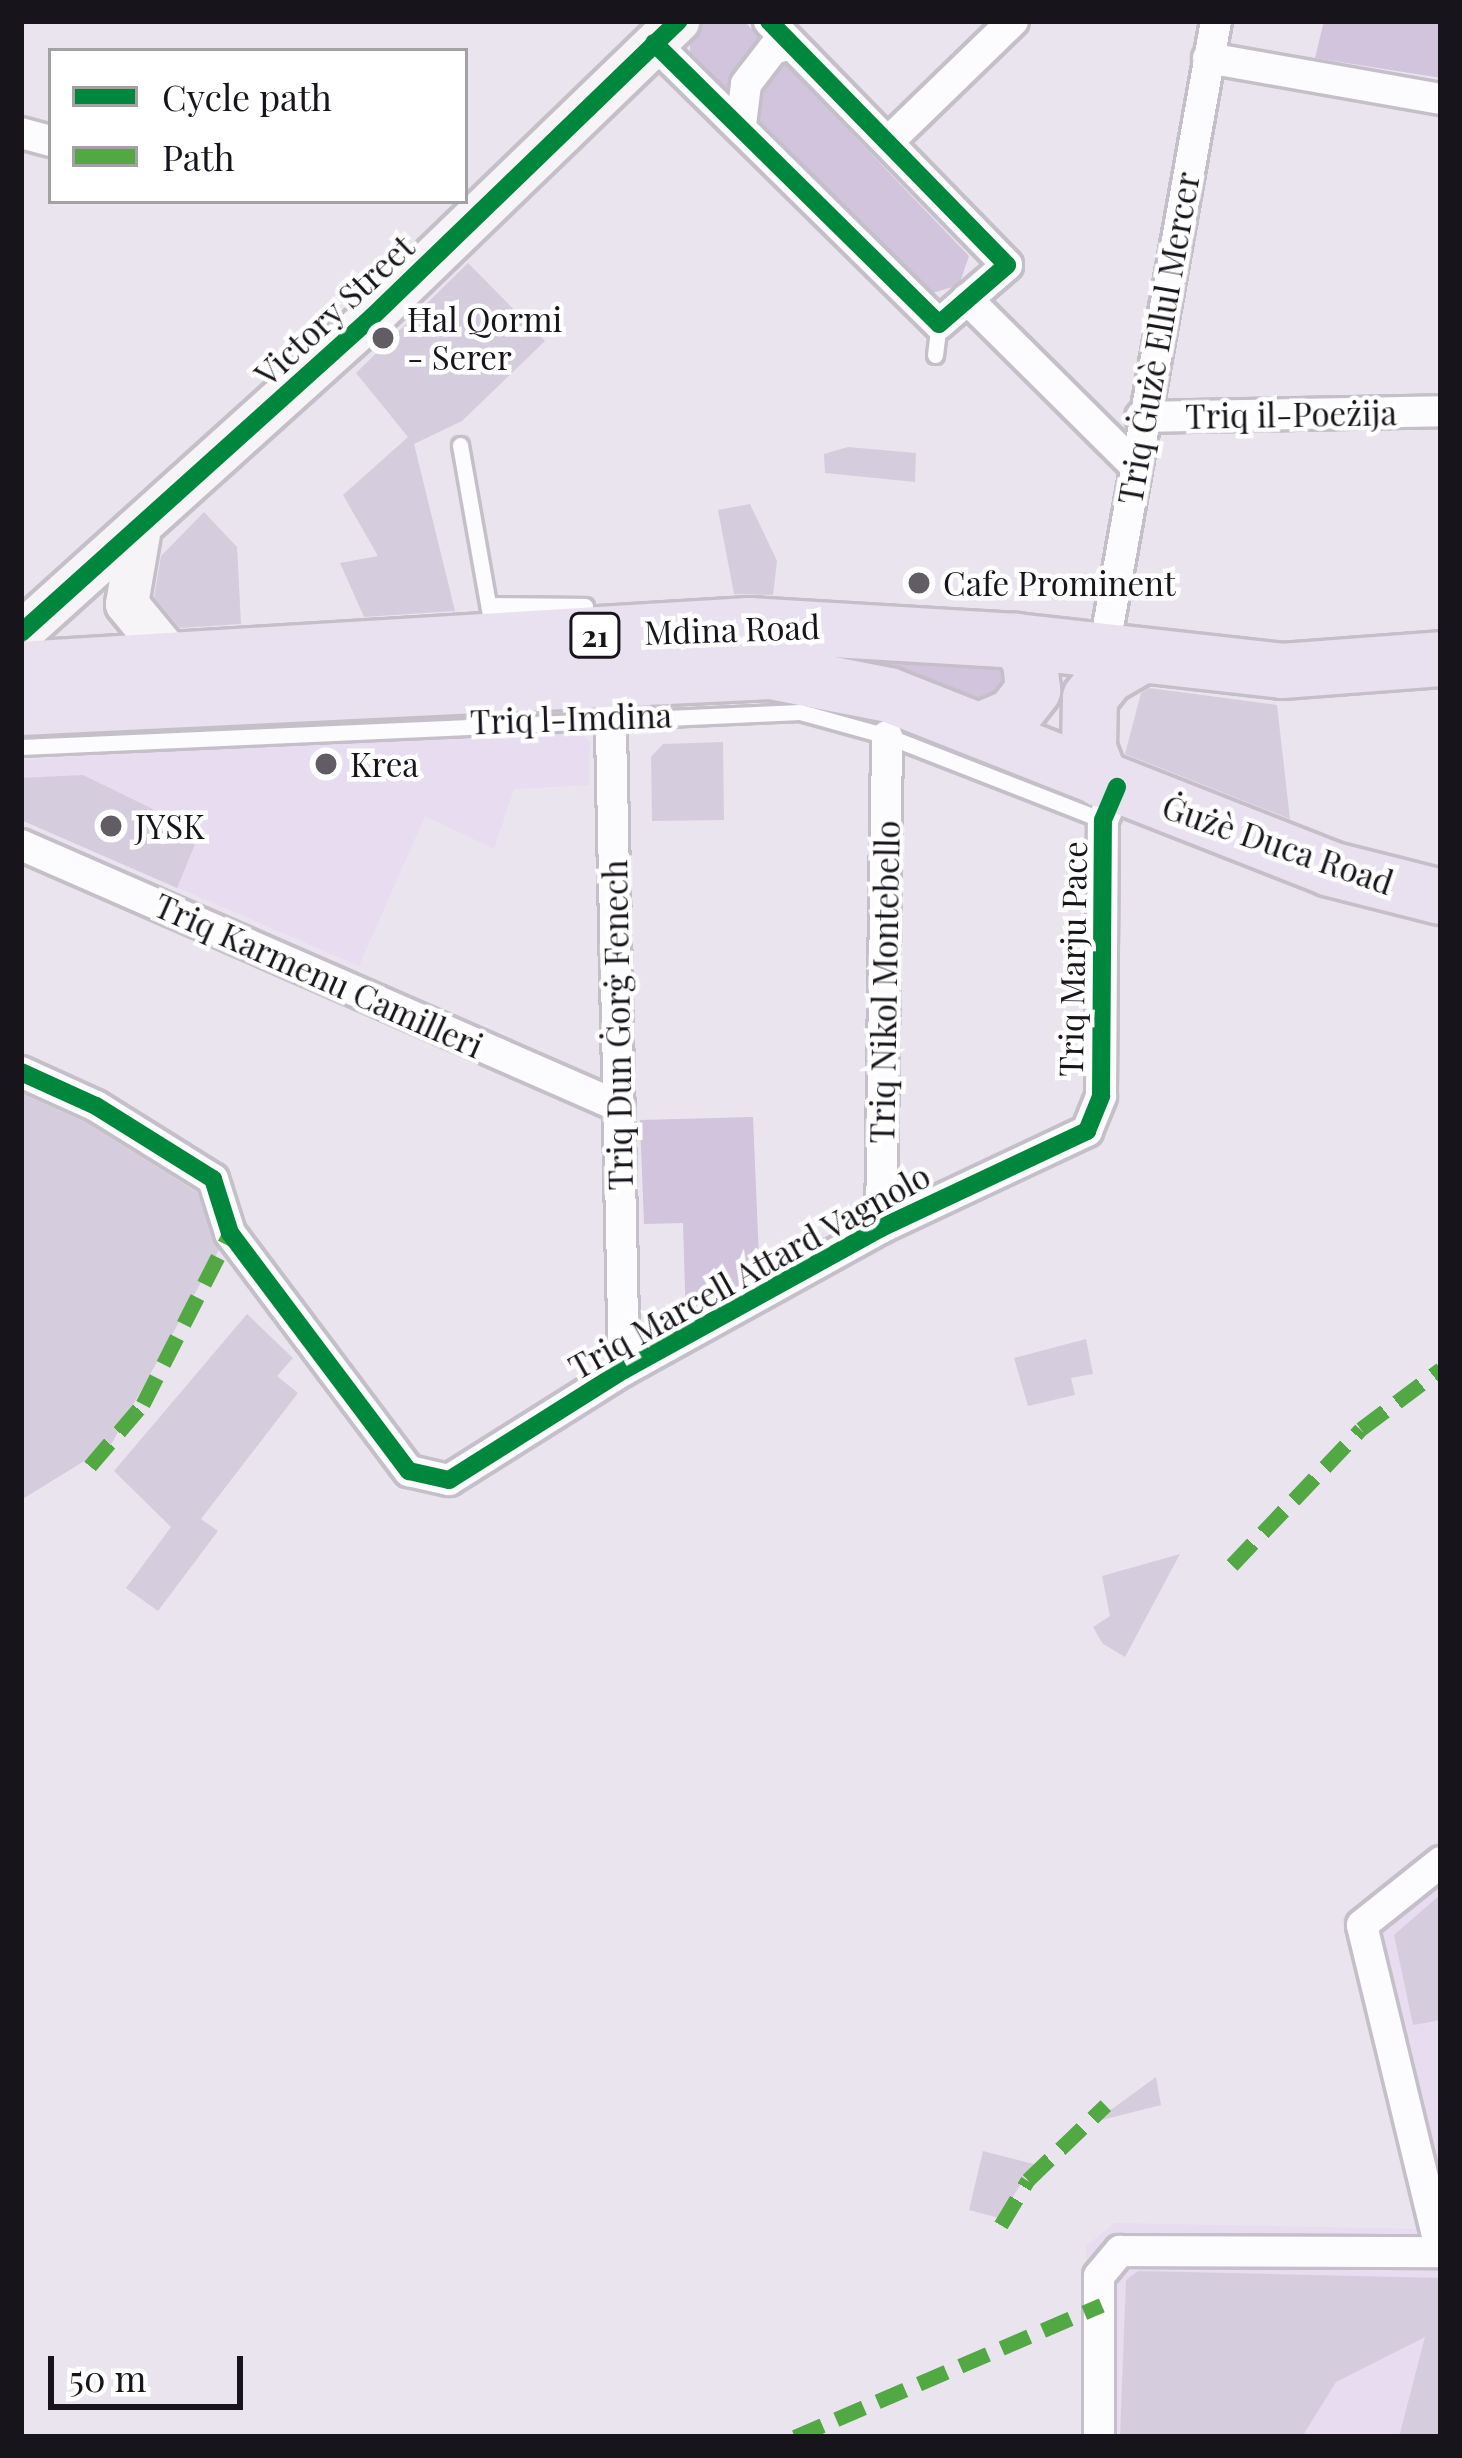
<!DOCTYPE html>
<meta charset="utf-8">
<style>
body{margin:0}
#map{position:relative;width:1462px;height:2458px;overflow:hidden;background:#eae4ef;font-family:"Playfair Display",serif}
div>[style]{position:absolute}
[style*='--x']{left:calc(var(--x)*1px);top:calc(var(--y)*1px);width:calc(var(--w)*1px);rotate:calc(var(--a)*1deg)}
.built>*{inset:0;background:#e7dcf0}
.green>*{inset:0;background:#d1c4dc}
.building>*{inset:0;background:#d5cddd}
.roads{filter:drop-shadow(3px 0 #c4bfc8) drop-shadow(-3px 0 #c4bfc8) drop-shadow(0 3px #c4bfc8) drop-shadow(0 -3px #c4bfc8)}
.lane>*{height:15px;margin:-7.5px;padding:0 7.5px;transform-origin:7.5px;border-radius:7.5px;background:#fcfbfd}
.street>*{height:30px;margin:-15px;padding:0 15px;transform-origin:15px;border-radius:15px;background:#fcfbfd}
.secondary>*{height:42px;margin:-21px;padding:0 21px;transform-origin:21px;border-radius:21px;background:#f7f4f8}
.highway>*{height:54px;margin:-27px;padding:0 27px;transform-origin:27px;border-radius:27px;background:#e9e1ef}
.quiet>*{height:15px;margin-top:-7.5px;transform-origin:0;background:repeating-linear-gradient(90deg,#52a843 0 30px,transparent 0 45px)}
.cycleway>*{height:18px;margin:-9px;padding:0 9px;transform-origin:9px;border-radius:9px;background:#00873e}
.dots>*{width:33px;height:33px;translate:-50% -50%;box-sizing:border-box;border:6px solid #fff;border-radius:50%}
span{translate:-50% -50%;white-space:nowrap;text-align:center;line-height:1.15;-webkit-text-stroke:9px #fff;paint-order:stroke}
.shield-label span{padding:3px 9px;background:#fff;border:3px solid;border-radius:9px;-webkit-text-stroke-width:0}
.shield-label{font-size:30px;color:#18141b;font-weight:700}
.street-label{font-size:33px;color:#18141b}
.poi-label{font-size:33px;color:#18141b}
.left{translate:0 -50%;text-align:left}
.frame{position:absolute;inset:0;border:24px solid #18141b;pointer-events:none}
.legend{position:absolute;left:48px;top:48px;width:420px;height:156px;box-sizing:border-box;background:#fff;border:3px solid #a3a1a4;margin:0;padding:15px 21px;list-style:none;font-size:36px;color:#18141b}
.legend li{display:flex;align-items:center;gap:24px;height:60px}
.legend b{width:60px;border:3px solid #a3a1a4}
.scale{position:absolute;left:48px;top:2356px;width:195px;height:54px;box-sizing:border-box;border:6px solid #18141b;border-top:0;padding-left:15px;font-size:36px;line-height:42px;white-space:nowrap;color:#18141b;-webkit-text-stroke:9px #fff;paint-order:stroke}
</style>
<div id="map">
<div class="built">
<div style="clip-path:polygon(574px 726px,590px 742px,589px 785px,514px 789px,494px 849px,425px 816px,359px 966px,21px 820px,21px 760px)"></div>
<div style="clip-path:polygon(1441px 1838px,1441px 2437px,1083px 2437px,1086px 2246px,1115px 2223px,1417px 2229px,1341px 1919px)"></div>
</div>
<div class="green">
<div style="clip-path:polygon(701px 21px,744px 21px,969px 256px,959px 285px,929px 294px,690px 56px,690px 32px)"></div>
<div style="clip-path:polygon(1324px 21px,1441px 21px,1441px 78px,1315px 58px)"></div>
<div style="clip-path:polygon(689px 643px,1002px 661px,1013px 680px,1008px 700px,976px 706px,895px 674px)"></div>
<div style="clip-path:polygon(753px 1117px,760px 1283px,686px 1323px,683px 1223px,644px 1224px,640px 1120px)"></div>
</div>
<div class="building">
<div style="clip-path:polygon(468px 263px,545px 341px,462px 421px,414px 444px,455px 611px,364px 617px,340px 563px,378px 556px,343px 495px,408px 437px,356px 373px)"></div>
<div style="clip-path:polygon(848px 447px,916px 453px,915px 482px,825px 473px,824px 454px)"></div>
<div style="clip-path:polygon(750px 504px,777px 561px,773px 595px,734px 594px,718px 510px)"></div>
<div style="clip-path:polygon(204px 512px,237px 547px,241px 624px,180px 628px,154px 597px,161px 556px)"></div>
<div style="clip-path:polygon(1149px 688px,1277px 705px,1290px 819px,1125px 754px,1141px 693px)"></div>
<div style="clip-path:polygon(723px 742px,724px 820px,652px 821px,651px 757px,663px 744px)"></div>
<div style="clip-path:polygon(83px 775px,200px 832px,177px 888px,21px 820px,21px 778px)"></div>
<div style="clip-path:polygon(21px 1093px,87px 1123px,197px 1192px,219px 1250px,102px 1461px,94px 1455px,21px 1500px)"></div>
<div style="clip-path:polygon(247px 1314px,293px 1358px,277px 1376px,298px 1393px,201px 1519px,218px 1531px,158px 1611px,126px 1588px,171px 1527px,114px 1471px)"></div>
<div style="clip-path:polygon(1086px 1339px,1093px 1374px,1071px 1378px,1075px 1395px,1028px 1406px,1014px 1358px)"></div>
<div style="clip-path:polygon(1180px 1554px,1125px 1657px,1103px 1644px,1093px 1627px,1110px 1616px,1102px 1576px)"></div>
<div style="clip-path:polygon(1441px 1894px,1441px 2020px,1413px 2025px,1394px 1935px)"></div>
<div style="clip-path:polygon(1156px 2077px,1161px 2105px,1098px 2121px,1097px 2120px)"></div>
<div style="clip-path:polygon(983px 2151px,1034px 2164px,999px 2218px,969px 2210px)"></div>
<div style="clip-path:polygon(1138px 2271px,1441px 2278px,1441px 2437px,1399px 2437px,1425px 2337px,1336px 2382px,1302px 2437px,1120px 2437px,1126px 2280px)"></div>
</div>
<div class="roads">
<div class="lane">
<div style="--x:935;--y:355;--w:31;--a:-83"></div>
<div style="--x:460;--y:445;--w:190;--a:80"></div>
<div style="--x:492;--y:605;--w:93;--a:0.6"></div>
<div style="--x:21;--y:747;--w:780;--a:-2.57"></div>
<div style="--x:800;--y:712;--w:90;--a:15.4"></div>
<div style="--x:887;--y:736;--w:232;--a:21.3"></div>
</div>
<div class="street">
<div style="--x:654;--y:43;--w:400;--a:44.6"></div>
<div style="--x:939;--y:324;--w:90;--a:-40.9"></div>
<div style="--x:1007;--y:265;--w:341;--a:-134.3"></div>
<div style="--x:1208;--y:58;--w:237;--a:10"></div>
<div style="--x:741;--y:125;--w:41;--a:-83"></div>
<div style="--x:746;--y:84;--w:44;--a:-52.4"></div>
<div style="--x:773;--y:49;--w:18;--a:-16"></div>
<div style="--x:21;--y:133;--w:31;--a:15"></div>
<div style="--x:888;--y:142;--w:174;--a:-44.1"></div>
<div style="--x:967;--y:299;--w:235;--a:44.8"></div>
<div style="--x:1141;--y:417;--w:300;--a:-1.1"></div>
<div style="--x:1103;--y:655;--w:644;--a:-79.89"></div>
<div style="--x:610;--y:680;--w:690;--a:88.84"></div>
<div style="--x:21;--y:845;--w:652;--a:23.61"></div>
<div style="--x:21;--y:1072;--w:82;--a:24.4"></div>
<div style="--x:96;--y:1106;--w:138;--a:32"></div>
<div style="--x:213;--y:1179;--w:57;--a:72.5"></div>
<div style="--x:230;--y:1233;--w:298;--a:53.1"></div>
<div style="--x:409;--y:1471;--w:41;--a:12.7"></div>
<div style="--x:449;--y:1480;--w:207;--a:-32.2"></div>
<div style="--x:624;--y:1370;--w:294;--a:-28.9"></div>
<div style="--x:881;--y:1228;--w:228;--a:-25.2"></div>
<div style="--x:1087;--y:1131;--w:38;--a:-68"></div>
<div style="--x:1101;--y:1096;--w:276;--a:-89.6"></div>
<div style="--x:1103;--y:820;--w:36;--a:-67"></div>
<div style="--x:881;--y:1228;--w:492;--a:-89.3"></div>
<div style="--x:1441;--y:2252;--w:336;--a:-103.6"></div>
<div style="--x:1362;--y:1925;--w:101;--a:-38.6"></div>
<div style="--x:1099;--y:2437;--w:161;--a:-90"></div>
<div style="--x:1099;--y:2276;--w:33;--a:-50"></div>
<div style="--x:1120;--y:2251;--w:321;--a:0.2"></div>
</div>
<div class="secondary">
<div style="--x:139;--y:534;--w:71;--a:99.7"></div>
<div style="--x:127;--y:604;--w:74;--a:50.5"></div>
<div style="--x:21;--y:633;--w:472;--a:-42"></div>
<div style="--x:372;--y:317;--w:426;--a:-44"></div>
</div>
<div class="highway">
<div style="--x:21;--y:669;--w:729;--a:-3.46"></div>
<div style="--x:749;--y:625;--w:267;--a:3.4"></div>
<div style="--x:1016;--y:641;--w:268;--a:6.4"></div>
<div style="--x:1282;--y:671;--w:159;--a:-4.3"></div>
<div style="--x:21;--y:708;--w:751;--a:-2.75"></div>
<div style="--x:771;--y:672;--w:120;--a:11"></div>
<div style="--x:889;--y:695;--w:474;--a:21.5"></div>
<div style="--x:1330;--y:869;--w:114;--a:14.2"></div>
<div style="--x:984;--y:728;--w:31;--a:-22"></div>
<div style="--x:1013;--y:716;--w:33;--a:-52"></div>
<div style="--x:1033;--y:690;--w:30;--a:-96"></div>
<div style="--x:1030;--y:660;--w:24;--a:-126"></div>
<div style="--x:1101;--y:780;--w:33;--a:-111"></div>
<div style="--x:1089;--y:749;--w:51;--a:-88.9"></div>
<div style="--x:1090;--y:698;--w:28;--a:-52"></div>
<div style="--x:1107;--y:676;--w:36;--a:-30"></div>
</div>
</div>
<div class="quiet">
<div style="--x:90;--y:1466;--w:82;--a:-49.5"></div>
<div style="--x:143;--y:1404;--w:192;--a:-63"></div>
<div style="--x:1232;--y:1565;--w:187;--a:-46.5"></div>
<div style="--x:1361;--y:1429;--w:100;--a:-36.9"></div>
<div style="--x:1001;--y:2225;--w:52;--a:-59"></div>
<div style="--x:1028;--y:2180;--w:108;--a:-43.9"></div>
<div style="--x:795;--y:2437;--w:334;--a:-23.3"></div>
</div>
<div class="cycleway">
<div style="--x:654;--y:43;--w:400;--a:44.6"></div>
<div style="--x:939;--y:324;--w:90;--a:-40.9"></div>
<div style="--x:1007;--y:265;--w:341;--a:-134.3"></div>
<div style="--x:21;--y:633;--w:472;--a:-42"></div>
<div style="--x:372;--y:317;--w:426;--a:-44"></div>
<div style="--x:21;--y:1072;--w:82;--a:24.4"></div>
<div style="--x:96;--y:1106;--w:138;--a:32"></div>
<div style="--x:213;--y:1179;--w:57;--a:72.5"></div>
<div style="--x:230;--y:1233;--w:298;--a:53.1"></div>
<div style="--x:409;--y:1471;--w:41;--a:12.7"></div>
<div style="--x:449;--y:1480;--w:207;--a:-32.2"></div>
<div style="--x:624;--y:1370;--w:294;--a:-28.9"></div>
<div style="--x:881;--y:1228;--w:228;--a:-25.2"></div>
<div style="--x:1087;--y:1131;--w:38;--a:-68"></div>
<div style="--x:1101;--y:1096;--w:276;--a:-89.6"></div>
<div style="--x:1103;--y:820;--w:36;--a:-67"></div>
</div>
<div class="dots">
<div style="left:383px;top:338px;background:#625d65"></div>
<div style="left:919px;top:583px;background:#625d65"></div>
<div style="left:326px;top:764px;background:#625d65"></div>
<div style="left:111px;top:826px;background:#625d65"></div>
</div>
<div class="shield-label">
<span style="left:595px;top:635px">21</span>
</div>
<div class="street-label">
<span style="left:334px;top:310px;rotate:-43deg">Victory Street</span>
<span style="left:1158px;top:338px;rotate:-80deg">Triq Ġużè Ellul Mercer</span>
<span style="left:1291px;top:414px;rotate:-1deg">Triq il-Poeżija</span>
<span style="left:732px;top:629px;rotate:-2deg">Mdina Road</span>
<span style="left:571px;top:718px;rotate:-2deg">Triq l-Imdina</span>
<span style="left:1278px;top:844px;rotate:19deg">Ġużè Duca Road</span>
<span style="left:1072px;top:959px;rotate:-89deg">Triq Marju Pace</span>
<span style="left:319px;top:975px;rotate:24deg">Triq Karmenu Camilleri</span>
<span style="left:884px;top:982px;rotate:-89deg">Triq Nikol Montebello</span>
<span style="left:617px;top:1025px;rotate:-91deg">Triq Dun Ġorġ Fenech</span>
<span style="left:749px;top:1271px;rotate:-29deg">Triq Marcell Attard Vagnolo</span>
</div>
<div class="poi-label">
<span class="left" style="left:407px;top:338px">Ħal Qormi<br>- Serer</span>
<span class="left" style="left:943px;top:583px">Cafe Prominent</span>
<span class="left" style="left:350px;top:764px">Krea</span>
<span class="left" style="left:135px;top:826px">JYSK</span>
</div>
<div class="frame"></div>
<ul class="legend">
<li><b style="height:15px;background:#00873e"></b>Cycle path</li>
<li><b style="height:15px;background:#52a843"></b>Path</li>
</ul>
<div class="scale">50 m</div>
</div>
